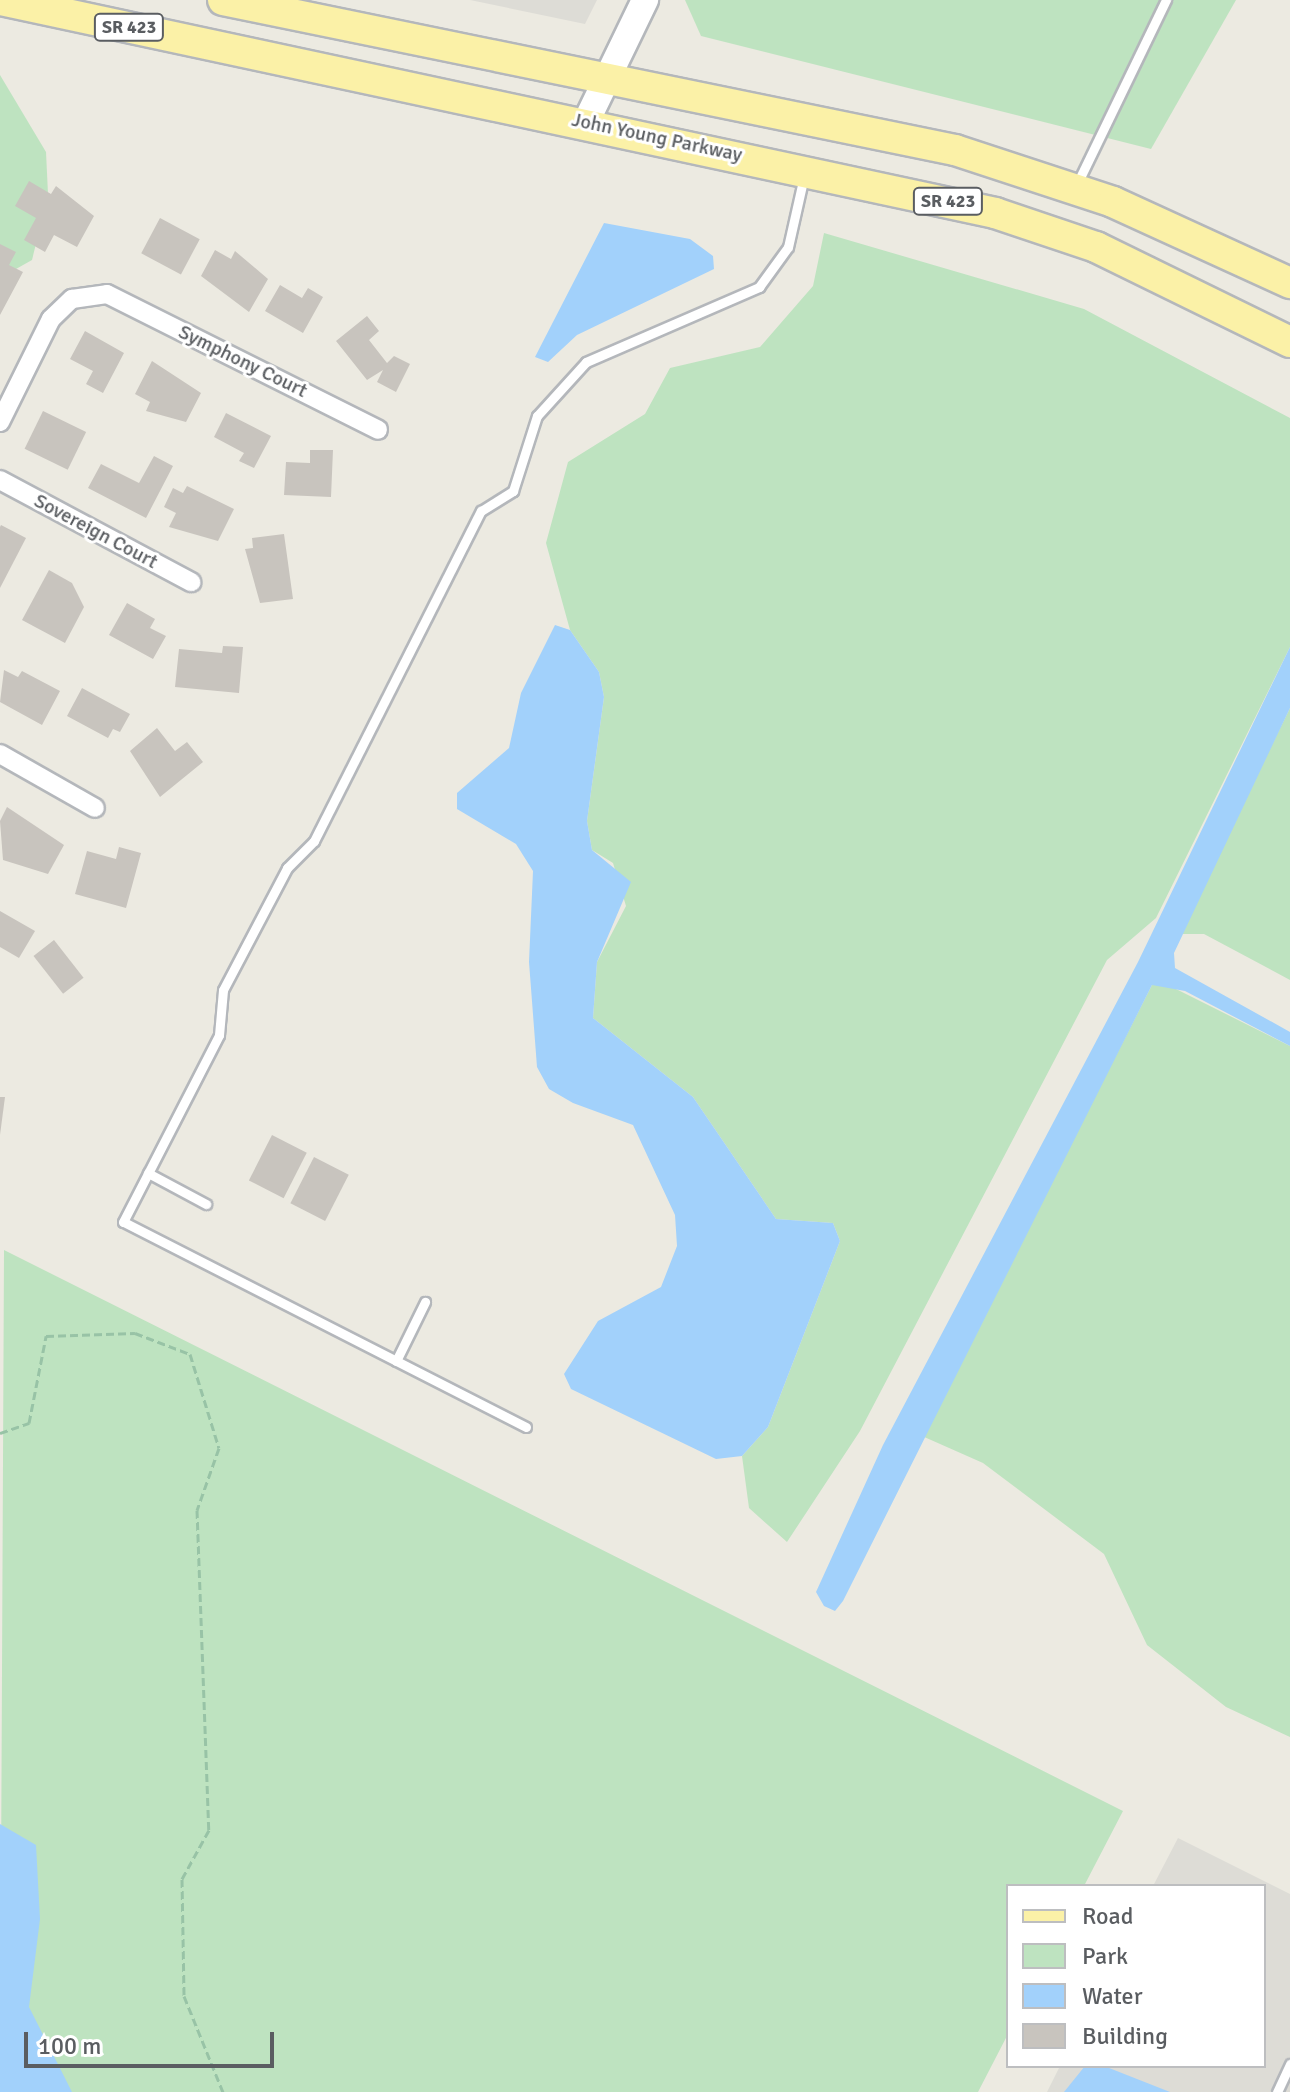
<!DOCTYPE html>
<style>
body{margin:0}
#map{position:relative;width:1290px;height:2092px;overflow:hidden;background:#eceae1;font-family:Signika,sans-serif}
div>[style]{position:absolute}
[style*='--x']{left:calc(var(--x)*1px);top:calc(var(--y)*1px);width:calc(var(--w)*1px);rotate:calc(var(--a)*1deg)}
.industrial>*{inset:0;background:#dddcd6}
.green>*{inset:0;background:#bee3c0}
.water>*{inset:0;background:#a2d1fb}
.building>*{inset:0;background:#c8c4be;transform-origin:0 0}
.path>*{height:3px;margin-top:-1.5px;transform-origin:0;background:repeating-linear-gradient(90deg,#98c3a6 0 8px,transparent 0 12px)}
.roads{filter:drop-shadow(2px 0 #b4b7bb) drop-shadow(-2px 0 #b4b7bb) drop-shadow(0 2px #b4b7bb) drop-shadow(0 -2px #b4b7bb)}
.lane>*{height:9px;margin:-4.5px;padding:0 4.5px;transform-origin:4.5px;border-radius:4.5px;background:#fff}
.street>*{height:18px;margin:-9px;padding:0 9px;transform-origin:9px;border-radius:9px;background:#fff}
.secondary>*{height:26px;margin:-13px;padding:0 13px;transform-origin:13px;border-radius:13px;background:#fff}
.primary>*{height:30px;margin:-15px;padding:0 15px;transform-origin:15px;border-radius:15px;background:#fbf1a7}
span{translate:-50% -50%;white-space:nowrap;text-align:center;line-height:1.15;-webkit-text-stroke:6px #fff;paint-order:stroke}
.shield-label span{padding:2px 6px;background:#fff;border:2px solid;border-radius:6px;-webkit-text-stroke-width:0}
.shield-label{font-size:18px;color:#5a5d61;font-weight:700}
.street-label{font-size:20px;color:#5a5d61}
.legend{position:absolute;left:1006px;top:1884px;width:260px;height:184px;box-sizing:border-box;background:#fff;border:2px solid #bdbec0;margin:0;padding:10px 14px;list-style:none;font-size:24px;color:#5a5d61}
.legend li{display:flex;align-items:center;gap:16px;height:40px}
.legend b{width:40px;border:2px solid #bdbec0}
.scale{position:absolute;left:24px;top:2032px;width:250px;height:36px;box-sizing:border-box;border:4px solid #5a5d61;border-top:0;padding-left:10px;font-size:24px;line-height:28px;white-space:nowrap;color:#5a5d61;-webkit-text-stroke:6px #fff;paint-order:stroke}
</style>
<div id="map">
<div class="industrial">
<div style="clip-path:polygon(470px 0,597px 0,585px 24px)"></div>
<div style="clip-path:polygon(1178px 1838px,1290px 1894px,1290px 2092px,1047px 2092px,1060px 2066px,1264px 2066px,1264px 1886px,1153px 1886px)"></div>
</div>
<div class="green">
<div style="clip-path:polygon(685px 0,1236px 0,1151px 149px,701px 36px)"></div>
<div style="clip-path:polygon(0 75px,46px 152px,48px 194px,32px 260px,0 278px)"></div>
<div style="clip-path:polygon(824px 233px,1084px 309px,1290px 418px,1290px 647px,1156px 918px,1107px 960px,860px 1431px,787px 1542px,749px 1508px,742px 1456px,768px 1427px,840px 1241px,833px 1223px,776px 1219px,693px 1097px,593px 1018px,597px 962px,626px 906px,613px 863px,592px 850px,587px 821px,604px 697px,599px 672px,570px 630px,546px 543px,568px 462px,645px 414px,670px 368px,760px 347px,813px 286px)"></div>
<div style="clip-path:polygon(1290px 708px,1290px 980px,1204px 934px,1179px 934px)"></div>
<div style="clip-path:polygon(1166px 984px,1290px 1046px,1290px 1737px,1226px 1707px,1147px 1645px,1104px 1554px,983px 1463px,922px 1436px,1152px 985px)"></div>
<div style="clip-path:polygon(4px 1250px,1123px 1811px,1084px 1886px,1008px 1886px,1008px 2034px,978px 2092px,0 2092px)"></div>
</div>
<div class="water">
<div style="clip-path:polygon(604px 223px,690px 239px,713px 256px,714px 269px,577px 335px,548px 362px,535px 357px)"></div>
<div style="clip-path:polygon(555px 625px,570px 630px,599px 672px,604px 697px,587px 821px,592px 850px,631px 882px,597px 962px,593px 1018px,693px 1097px,776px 1219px,833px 1223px,840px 1241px,768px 1427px,742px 1456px,716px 1459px,571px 1389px,564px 1374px,598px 1321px,661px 1287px,677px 1246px,675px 1215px,633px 1125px,573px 1103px,549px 1089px,537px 1067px,529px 962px,533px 871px,516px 844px,457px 809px,457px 793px,509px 748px,521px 693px)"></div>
<div style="clip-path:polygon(1290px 647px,1290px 708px,1174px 953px,1175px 968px,1290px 1032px,1290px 1046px,1185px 991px,1152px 985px,843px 1601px,835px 1611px,824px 1606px,816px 1592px,883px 1445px,1138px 962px)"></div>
<div style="clip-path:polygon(0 1824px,36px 1845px,40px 1919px,29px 2007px,72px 2092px,0 2092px)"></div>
<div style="clip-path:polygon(1085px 2066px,1104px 2066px,1170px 2092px,1064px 2092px)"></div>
</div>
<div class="building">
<div style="clip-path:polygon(29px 181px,51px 194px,56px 186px,94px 216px,77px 247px,54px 235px,45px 252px,24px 240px,36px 218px,15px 206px)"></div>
<div style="left:160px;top:218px;width:45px;height:40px;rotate:28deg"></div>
<div style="clip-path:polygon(0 244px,16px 252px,9px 265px,23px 272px,0 315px)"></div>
<div style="clip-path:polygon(215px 250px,231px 259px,235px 251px,268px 279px,249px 312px,201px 276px)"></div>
<div style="clip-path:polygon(280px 285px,302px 298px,308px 288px,323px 297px,303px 333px,265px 311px)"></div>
<div style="clip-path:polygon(367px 316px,379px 331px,369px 340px,387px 363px,394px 356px,410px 364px,396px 392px,377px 382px,383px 370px,367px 380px,336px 341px)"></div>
<div style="clip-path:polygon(85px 331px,124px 353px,103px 393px,86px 384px,93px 371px,70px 359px)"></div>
<div style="clip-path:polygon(152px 361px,201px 393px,186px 422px,146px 411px,150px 402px,135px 394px)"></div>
<div style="left:43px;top:411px;width:48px;height:42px;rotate:26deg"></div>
<div style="clip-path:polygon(226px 413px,271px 436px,254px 468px,239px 461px,244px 453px,214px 437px)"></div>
<div style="clip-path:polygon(310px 450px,333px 450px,331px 497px,284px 495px,286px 462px,310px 463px)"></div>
<div style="clip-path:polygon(154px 456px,173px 466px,146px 518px,88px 488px,101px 464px,139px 483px)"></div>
<div style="clip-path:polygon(187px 486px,234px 509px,218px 541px,169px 527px,176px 513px,164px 507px,173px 488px,183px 493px)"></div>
<div style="clip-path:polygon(1px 525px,26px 538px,0 588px,0 527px)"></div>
<div style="clip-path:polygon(284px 534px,293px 599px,260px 603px,245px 549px,253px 548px,252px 538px)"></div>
<div style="clip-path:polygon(49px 570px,72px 583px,84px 607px,65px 643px,22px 620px)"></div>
<div style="clip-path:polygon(127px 603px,155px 619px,150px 628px,166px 636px,153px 659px,109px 635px)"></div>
<div style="clip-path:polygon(223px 646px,243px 647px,239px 693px,175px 687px,179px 649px,222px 653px)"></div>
<div style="clip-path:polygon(4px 670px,18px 677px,22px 671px,60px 691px,42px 725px,0 702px)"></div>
<div style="clip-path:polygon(82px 688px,130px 714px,120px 732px,113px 729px,108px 738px,67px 716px)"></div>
<div style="clip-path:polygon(157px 728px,175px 751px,187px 742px,203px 762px,160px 797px,130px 751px)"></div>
<div style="clip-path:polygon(7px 807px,64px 845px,48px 874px,3px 860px,0 821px)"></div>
<div style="clip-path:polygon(119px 847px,141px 853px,126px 908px,75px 894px,87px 851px,116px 859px)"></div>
<div style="clip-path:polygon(0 911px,35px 931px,19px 958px,0 947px)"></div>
<div style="left:54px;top:940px;width:48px;height:26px;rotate:52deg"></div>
<div style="clip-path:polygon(0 1097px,5px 1097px,0 1135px)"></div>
<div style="left:272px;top:1135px;width:39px;height:51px;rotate:27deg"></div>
<div style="left:314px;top:1157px;width:39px;height:52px;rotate:27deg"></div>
</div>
<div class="path">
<div style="--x:0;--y:1433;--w:31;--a:-19"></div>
<div style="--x:29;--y:1423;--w:89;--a:-78.9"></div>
<div style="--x:46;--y:1336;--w:89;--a:-1.9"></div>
<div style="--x:135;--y:1333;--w:59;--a:20.9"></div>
<div style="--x:190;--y:1354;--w:98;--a:72.9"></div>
<div style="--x:219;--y:1448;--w:66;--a:109.5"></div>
<div style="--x:197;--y:1510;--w:320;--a:87.9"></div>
<div style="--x:209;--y:1830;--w:56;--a:118.9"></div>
<div style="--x:182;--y:1879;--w:117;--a:89"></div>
<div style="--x:184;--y:1996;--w:104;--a:67.9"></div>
</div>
<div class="roads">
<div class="lane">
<div style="--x:1076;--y:186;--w:207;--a:-64.2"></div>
<div style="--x:148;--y:1173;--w:66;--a:28.1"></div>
<div style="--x:396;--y:1361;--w:66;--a:-63.8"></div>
<div style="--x:526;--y:1427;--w:452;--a:-153"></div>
<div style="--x:123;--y:1222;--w:210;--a:-62.8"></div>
<div style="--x:219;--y:1035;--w:45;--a:-84.9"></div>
<div style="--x:223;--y:990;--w:138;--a:-62.3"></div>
<div style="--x:287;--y:868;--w:38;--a:-45"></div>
<div style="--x:314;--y:841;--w:370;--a:-63.2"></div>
<div style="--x:481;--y:511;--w:38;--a:-32"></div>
<div style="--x:513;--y:491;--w:79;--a:-72.3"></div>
<div style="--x:537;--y:416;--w:73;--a:-47.8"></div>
<div style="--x:586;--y:362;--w:189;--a:-23.4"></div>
<div style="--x:759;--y:287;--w:49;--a:-54.1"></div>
<div style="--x:788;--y:247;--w:73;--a:-77.3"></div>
<div style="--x:1277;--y:2092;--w:31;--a:-65"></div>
</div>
<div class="street">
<div style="--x:0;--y:422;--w:115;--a:-63.7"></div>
<div style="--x:51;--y:319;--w:29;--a:-44"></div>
<div style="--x:72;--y:299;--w:35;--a:-8"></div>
<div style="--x:107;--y:294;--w:303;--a:26.6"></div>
<div style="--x:0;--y:480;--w:217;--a:28.1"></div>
<div style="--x:0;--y:754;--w:109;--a:29.6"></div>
</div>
<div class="secondary">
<div style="--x:586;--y:122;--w:136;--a:-64.2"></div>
</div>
<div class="primary">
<div style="--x:1;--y:0;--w:1017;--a:12.09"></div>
<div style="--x:995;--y:213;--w:107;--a:18.6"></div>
<div style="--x:1096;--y:247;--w:216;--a:26.1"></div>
<div style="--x:223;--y:0;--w:747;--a:11.58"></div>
<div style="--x:955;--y:150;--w:166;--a:18.2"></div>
<div style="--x:1113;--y:202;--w:195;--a:24.6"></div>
</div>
</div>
<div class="shield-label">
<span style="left:129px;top:27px">SR 423</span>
<span style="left:948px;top:201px">SR 423</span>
</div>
<div class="street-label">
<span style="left:657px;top:137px;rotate:12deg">John Young Parkway</span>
<span style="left:243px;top:361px;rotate:26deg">Symphony Court</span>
<span style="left:96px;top:531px;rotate:28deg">Sovereign Court</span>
</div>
<ul class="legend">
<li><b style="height:10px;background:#fbf1a7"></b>Road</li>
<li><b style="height:22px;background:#bee3c0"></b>Park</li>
<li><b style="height:22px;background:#a2d1fb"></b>Water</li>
<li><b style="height:22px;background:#c8c4be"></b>Building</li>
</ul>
<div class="scale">100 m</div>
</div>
